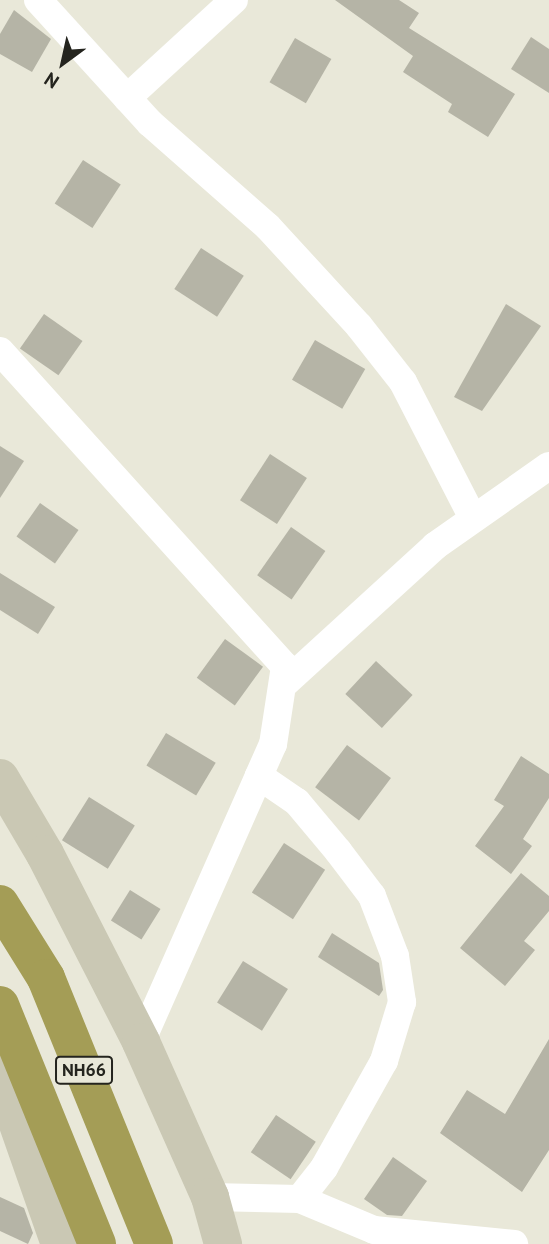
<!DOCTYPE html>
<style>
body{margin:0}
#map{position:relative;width:549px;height:1244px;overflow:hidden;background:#e9e8d9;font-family:"PT Sans",sans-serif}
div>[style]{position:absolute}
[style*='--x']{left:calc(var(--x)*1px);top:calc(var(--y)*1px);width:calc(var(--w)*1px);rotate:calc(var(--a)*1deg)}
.building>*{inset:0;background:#b5b4a6;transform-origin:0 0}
.street>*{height:28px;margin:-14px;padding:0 14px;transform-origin:14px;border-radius:14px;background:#fff}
.secondary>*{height:38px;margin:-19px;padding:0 19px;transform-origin:19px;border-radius:19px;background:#cac8b4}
.highway>*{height:38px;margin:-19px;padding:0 19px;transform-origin:19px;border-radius:19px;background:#a49d56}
span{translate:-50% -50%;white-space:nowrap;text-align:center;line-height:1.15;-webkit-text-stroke:6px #e9e8d9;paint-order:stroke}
.shield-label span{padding:2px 5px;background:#e9e8d9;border:2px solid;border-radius:5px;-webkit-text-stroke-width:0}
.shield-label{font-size:18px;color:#24241e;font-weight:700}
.north{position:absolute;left:28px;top:28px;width:70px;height:70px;-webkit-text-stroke:5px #e9e8d9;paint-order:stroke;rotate:213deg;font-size:19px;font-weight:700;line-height:28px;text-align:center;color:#24241e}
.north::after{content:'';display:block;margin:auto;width:24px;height:32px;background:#24241e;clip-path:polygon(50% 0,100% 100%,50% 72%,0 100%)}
</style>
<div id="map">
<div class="building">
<div style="clip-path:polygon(335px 0,399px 0,419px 13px,409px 28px,515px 94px,488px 137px,448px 112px,452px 104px,403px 72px,413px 56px)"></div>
<div style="clip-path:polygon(14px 10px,51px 39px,32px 72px,0 54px,0 34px)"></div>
<div style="clip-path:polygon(531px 37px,549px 49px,549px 93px,511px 69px)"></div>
<div style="left:295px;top:38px;width:42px;height:51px;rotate:30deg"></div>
<div style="left:83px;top:160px;width:45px;height:52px;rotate:33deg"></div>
<div style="left:201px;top:248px;width:51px;height:49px;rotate:33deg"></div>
<div style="clip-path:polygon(506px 304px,541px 326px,482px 411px,454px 397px)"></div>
<div style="left:44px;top:314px;width:47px;height:42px;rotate:35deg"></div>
<div style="left:315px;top:340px;width:58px;height:46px;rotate:30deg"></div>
<div style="clip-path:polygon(0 446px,24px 461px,0 498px)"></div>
<div style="left:270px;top:454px;width:44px;height:55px;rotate:33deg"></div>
<div style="left:40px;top:503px;width:47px;height:41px;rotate:35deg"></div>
<div style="left:291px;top:527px;width:42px;height:59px;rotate:35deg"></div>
<div style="clip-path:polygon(0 573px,55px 607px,38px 634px,0 610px)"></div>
<div style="left:225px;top:639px;width:47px;height:48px;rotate:36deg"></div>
<div style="left:376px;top:661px;width:50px;height:45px;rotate:43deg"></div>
<div style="left:166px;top:733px;width:58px;height:38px;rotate:31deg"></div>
<div style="left:347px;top:745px;width:55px;height:53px;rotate:37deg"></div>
<div style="clip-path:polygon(521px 756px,549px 774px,549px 798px,523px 839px,532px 846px,511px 874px,475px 846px,504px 806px,494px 800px)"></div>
<div style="left:89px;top:797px;width:54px;height:51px;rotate:32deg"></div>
<div style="left:284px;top:843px;width:49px;height:59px;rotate:33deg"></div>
<div style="clip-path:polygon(521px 873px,549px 896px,549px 911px,524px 941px,535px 950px,505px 986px,460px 948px)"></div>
<div style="left:130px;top:890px;width:36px;height:36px;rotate:32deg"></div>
<div style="clip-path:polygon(332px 933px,379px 963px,383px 990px,379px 996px,318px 957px)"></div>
<div style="left:243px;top:961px;width:53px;height:49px;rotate:32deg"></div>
<div style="clip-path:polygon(549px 1039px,549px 1150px,522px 1192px,440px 1133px,467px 1090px,505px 1114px)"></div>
<div style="left:276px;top:1115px;width:48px;height:45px;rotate:34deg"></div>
<div style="clip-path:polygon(393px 1157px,427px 1181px,402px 1216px,387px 1215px,364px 1199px)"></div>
<div style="clip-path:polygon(0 1197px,24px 1208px,33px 1233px,28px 1244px,0 1231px)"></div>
</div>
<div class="street">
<div style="--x:38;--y:0;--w:166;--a:47.7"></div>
<div style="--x:150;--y:123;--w:157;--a:41.4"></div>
<div style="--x:268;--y:227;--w:134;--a:47.4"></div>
<div style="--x:359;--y:326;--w:71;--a:51.8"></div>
<div style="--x:403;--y:382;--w:153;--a:62.8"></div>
<div style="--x:127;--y:98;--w:145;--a:-42.5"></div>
<div style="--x:0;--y:351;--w:425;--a:47.9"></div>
<div style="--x:285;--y:666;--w:79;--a:98.7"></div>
<div style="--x:273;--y:744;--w:35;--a:114"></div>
<div style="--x:259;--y:776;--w:46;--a:34.4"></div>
<div style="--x:297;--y:802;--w:64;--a:50.1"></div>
<div style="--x:338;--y:851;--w:56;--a:52.9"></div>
<div style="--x:372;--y:896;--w:64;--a:69"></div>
<div style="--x:395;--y:956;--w:47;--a:81.3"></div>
<div style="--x:402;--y:1002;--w:62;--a:107"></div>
<div style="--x:384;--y:1061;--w:123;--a:119.3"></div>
<div style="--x:324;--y:1168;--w:39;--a:128"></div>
<div style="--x:300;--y:1199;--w:90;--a:-178.7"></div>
<div style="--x:283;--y:685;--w:206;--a:-42.4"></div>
<div style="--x:435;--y:546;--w:139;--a:-35.1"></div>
<div style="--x:141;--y:1042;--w:291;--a:-66.1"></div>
<div style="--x:300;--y:1199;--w:80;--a:22.7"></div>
<div style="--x:374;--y:1230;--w:141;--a:5.7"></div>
</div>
<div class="secondary">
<div style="--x:0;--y:778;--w:88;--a:59.4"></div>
<div style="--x:45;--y:854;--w:211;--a:62.9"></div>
<div style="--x:141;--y:1042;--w:170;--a:66"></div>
<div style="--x:210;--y:1197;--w:49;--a:74.5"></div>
<div style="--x:0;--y:1073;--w:181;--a:70.7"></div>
</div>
<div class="highway">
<div style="--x:0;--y:904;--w:87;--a:58.1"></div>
<div style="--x:46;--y:978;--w:287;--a:67.9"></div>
<div style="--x:0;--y:1005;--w:258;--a:67.9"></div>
</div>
<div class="shield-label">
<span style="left:84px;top:1070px">NH66</span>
</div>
<div class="north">N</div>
</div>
